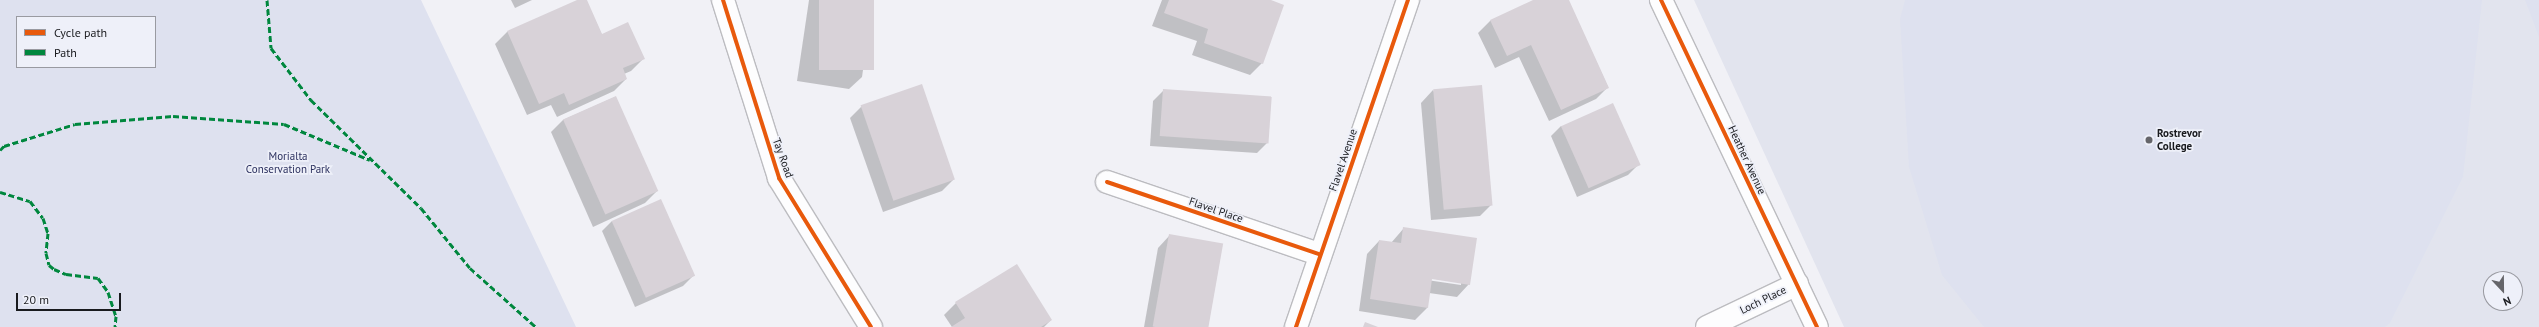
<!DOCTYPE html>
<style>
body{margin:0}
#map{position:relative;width:2539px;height:327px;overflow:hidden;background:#f1f1f6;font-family:"PT Sans",sans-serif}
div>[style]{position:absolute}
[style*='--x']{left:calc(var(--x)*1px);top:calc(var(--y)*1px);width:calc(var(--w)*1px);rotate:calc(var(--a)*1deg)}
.built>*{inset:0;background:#e2e4ee}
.green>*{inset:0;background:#dee1ef}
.shadow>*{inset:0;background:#0003}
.building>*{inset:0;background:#d8d2d8;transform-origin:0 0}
.roads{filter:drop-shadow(1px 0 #bcbcc0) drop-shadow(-1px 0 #bcbcc0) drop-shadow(0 1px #bcbcc0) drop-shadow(0 -1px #bcbcc0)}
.minor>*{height:22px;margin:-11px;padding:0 11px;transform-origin:11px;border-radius:11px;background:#fdfdfe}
.quiet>*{height:3px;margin-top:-1.5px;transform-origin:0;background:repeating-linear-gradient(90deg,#00873e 0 6px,transparent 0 9px)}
.cycleway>*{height:4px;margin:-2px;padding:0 2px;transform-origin:2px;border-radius:2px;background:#e8590c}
.dots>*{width:11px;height:11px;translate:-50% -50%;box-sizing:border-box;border:2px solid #eef0f9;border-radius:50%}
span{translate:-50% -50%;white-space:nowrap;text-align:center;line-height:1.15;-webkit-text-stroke:3.5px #eef0f9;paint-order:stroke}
.poi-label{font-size:11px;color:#191a1e;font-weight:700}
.left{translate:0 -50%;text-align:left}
.park-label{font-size:11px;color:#2b305e}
.street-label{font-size:11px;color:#191a1e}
.legend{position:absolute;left:16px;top:16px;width:140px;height:52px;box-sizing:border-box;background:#eef0f9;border:1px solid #999aa1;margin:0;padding:5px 7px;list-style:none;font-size:12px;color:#191a1e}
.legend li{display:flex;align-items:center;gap:8px;height:20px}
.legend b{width:20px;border:1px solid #999aa1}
.north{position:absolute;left:2483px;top:271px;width:40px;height:40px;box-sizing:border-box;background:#eef0f9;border:1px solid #999aa1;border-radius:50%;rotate:158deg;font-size:11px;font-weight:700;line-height:16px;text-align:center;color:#191a1e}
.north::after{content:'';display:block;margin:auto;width:14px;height:18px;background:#65656a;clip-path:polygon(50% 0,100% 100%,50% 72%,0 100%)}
.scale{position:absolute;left:16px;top:293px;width:105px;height:18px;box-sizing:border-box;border:2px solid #191a1e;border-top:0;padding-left:5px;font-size:12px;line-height:14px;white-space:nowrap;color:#191a1e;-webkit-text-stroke:3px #eef0f9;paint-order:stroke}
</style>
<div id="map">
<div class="built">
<div style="clip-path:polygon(evenodd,1694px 0,2539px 0,2539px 327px,1844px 327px,1694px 0,2491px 279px,2515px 279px,2515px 303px,2491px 303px,2491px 279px)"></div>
</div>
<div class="green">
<div style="clip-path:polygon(evenodd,0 0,421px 0,576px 327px,0 327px,0 0,17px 17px,155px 17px,155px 67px,17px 67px,17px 17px)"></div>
<div style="clip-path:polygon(1905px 0,2482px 0,2463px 177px,2390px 323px,2385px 327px,1984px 327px,1942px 275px,1909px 167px,1900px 19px)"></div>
<div style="clip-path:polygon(2525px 0,2539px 0,2539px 37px)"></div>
</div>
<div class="shadow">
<div style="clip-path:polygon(511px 0,532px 0,515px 8px)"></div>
<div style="clip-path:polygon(580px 0,586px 0,602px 35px,643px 59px,631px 71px,624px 74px,626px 79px,614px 91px,557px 117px,551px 105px,527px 115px,495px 44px,507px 32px)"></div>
<div style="clip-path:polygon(809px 0,873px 0,862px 77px,849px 89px,797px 81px)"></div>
<div style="clip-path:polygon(1162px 0,1268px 0,1262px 63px,1250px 75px,1192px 55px,1197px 41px,1152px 26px)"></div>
<div style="clip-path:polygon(1536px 0,1568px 0,1608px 87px,1596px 99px,1549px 121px,1519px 57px,1495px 68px,1478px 33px,1490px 21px)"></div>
<div style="clip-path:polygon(1164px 90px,1267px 143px,1257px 153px,1150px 146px,1153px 101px)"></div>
<div style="clip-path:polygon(1433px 90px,1492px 204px,1480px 216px,1431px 220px,1421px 103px)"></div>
<div style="clip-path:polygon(615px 97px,657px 191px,645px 203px,593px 227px,551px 132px,563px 120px)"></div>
<div style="clip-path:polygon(862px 106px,954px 179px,942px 191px,883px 212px,850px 118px)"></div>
<div style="clip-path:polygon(1561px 126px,1638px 165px,1628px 175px,1577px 197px,1551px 136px)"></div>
<div style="clip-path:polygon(612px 221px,693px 276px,683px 286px,635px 307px,602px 231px)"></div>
<div style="clip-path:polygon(evenodd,1404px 228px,1469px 284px,1457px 297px,1429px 293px,1427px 308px,1415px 320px,1359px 311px,1367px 254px,1379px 241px,1391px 243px,1404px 228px,1427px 278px,1461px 282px,1461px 285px,1427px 280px,1427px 278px)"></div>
<div style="clip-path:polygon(1170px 235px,1208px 327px,1144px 327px,1158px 248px)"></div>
<div style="clip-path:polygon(956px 303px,1051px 320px,1044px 327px,952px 327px,944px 315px)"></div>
</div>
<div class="building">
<div style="clip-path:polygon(577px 0,587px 0,602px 34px,628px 22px,645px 59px,623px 68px,627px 79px,569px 105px,564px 93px,539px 104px,507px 31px)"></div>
<div style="left:819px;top:0;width:55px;height:70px"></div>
<div style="clip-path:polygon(1169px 0,1271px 0,1284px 5px,1263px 64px,1204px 43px,1208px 29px,1164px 13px)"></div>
<div style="clip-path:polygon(1533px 0,1569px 0,1609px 88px,1561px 110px,1531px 45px,1507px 56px,1490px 20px)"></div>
<div style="left:922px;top:84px;width:101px;height:65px;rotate:71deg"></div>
<div style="left:1482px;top:85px;width:121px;height:49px;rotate:85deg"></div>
<div style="left:1163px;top:89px;width:109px;height:47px;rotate:4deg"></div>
<div style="left:616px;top:96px;width:104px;height:58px;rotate:66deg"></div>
<div style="left:1613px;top:103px;width:68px;height:57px;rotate:66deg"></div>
<div style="left:661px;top:199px;width:84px;height:54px;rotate:66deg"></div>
<div style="clip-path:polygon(1403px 227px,1477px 238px,1470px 285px,1432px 279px,1428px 308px,1370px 299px,1379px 240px,1401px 243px)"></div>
<div style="left:1169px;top:234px;width:55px;height:94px;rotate:10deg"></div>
<div style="clip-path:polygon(1017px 264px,1052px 320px,1041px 327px,951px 327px,965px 318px,955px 302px)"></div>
<div style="clip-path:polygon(1365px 322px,1378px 327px,1363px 327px)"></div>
</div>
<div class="roads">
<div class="minor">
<div style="--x:723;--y:0;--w:187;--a:72.5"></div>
<div style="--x:779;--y:178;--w:175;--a:58.3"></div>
<div style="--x:1661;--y:0;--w:362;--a:64.5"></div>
<div style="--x:1107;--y:182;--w:224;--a:18.8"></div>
<div style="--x:1296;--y:327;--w:346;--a:-71.1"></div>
<div style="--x:1707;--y:327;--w:100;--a:-25.5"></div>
</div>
</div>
<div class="quiet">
<div style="--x:267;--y:0;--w:48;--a:85.2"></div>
<div style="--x:271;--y:48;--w:66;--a:52.4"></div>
<div style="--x:311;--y:100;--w:154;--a:44.5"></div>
<div style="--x:421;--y:208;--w:77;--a:50.8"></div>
<div style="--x:470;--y:268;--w:89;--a:41.8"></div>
<div style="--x:0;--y:150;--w:6;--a:-45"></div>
<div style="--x:4;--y:146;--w:74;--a:-17.2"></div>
<div style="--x:75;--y:124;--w:98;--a:-4.7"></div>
<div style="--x:173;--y:116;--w:111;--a:4.1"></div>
<div style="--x:284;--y:124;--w:93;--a:22.7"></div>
<div style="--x:0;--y:192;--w:31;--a:17"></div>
<div style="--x:30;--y:201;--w:21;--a:53"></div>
<div style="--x:43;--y:218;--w:16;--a:72"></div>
<div style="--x:48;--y:233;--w:20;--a:96"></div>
<div style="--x:46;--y:253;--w:12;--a:76"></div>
<div style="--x:49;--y:265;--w:6;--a:39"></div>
<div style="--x:54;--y:269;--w:13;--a:23"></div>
<div style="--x:66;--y:274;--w:32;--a:7"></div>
<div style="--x:98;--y:278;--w:17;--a:54"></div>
<div style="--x:108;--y:292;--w:25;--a:72"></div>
<div style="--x:116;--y:316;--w:11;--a:95"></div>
</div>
<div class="cycleway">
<div style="--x:723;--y:0;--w:187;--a:72.5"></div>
<div style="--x:779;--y:178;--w:175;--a:58.3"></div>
<div style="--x:1661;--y:0;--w:362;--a:64.5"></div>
<div style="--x:1107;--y:182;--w:224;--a:18.8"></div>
<div style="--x:1296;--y:327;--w:346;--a:-71.1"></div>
</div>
<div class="dots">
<div style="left:2149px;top:140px;background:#65656a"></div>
</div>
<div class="poi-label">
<span class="left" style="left:2157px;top:140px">Rostrevor<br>College</span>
</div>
<div class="park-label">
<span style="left:288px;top:163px">Morialta<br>Conservation Park</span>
</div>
<div class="street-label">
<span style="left:783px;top:158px;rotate:70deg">Tay Road</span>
<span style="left:1343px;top:160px;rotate:-71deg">Flavel Avenue</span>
<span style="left:1747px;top:160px;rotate:65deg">Heather Avenue</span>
<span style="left:1216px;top:210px;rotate:19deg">Flavel Place</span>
<span style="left:1763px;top:300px;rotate:-26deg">Loch Place</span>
</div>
<ul class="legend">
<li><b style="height:5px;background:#e8590c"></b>Cycle path</li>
<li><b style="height:5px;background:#00873e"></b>Path</li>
</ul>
<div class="north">N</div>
<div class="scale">20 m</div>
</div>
